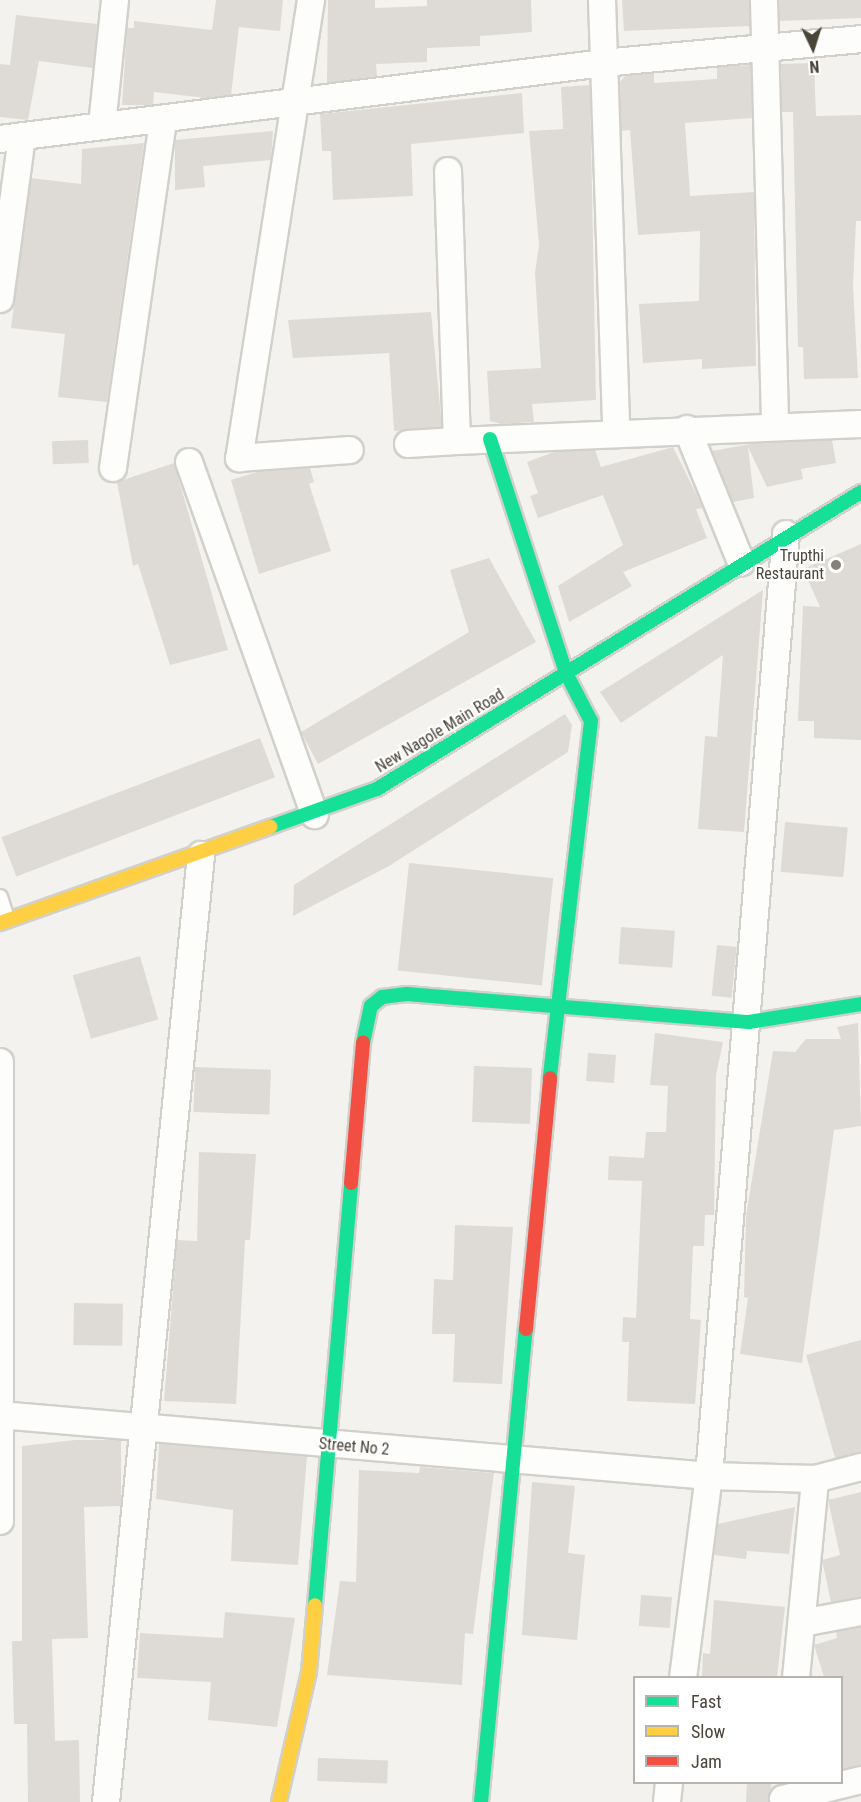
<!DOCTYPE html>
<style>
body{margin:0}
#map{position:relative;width:861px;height:1802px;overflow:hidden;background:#f4f2ee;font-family:"Roboto Condensed",sans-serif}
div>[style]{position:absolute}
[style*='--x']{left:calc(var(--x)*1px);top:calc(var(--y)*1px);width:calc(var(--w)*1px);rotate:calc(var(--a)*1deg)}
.building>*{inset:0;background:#dedbd6;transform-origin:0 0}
.roads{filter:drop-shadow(2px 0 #d2d0cb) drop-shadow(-2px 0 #d2d0cb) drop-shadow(0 2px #d2d0cb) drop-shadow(0 -2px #d2d0cb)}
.lane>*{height:14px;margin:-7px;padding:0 7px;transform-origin:7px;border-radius:7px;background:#fdfdfc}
.street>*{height:26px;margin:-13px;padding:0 13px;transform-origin:13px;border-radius:13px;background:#fdfdfc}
.fast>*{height:14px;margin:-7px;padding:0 7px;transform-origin:7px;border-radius:7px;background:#16e098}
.slow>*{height:14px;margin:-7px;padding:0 7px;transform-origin:7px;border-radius:7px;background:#ffcf43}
.jam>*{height:14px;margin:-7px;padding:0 7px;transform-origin:7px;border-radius:7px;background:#f24e42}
.dots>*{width:16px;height:16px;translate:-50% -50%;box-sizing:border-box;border:3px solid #fff;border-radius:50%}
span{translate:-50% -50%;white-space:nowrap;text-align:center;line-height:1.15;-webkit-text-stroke:4.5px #fff;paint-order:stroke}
.poi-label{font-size:16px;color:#4b4439}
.right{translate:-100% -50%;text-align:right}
.street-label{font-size:16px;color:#4b4439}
.legend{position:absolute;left:633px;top:1676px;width:210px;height:108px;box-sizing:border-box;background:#fff;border:2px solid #b7b4b0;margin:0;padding:8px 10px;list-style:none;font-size:18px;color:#4b4439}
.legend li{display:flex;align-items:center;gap:12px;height:30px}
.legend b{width:30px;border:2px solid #b7b4b0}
.north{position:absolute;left:783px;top:18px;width:60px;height:60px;-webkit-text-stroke:4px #fff;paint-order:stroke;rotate:176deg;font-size:16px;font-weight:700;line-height:24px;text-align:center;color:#4b4439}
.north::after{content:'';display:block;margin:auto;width:21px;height:27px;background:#4b4439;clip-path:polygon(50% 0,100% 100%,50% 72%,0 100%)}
</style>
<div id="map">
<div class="building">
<div style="clip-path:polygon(216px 0,283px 0,280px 31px,239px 27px,231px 95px,205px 98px,154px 92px,153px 105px,122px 105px,127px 28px,134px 28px,134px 21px,212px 30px)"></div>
<div style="clip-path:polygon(328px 0,375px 0,375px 8px,427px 6px,427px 0,531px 0,532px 32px,480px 36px,480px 46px,427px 48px,427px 62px,376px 64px,377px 76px,327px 83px)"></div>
<div style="clip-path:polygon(622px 0,749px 0,750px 26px,624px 31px)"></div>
<div style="clip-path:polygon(779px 0,861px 0,861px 18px,780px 21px)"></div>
<div style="clip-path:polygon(16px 15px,97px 24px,93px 68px,39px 61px,28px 120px,0 117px,0 64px,10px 65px)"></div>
<div style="clip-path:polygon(814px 63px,816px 116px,861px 115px,861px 221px,856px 221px,853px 286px,858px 378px,804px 379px,803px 347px,798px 347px,793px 112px,782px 112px,781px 64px)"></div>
<div style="clip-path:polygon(751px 65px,752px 118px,685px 123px,690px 196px,754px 192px,756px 366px,702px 369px,702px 359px,643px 363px,639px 304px,699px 301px,700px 231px,638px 235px,630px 130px,621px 131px,620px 82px,625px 76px,654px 73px,654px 83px,717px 79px,717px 67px)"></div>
<div style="clip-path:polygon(590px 85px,596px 400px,532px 404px,534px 422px,501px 424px,490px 421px,487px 371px,541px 368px,535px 273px,539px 245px,529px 131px,563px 129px,561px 87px)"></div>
<div style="clip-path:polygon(522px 93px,524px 133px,411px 144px,413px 196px,333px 200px,331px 151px,322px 151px,320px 114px)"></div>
<div style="clip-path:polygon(273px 131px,271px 160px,203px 166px,205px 187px,175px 190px,175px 140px)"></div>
<div style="clip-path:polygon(144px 143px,107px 402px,58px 397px,65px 334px,11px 328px,31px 178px,81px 184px,82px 149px)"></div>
<div style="clip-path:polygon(431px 312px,442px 427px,394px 431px,389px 353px,293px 358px,288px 320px)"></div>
<div style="left:88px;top:440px;width:23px;height:36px;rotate:88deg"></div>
<div style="clip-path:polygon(832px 440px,836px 463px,801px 469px,803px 479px,767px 487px,748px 447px,754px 498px,733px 502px,712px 451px,750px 444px)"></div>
<div style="clip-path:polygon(673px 447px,703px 508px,696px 509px,707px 538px,623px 572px,632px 586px,569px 622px,558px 586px,623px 545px,603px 495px,538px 518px,530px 496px,538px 493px,527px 462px,554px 452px,595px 450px,601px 467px)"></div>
<div style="clip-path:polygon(174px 463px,228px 650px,170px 665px,138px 564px,133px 566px,117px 482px)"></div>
<div style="clip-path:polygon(310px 468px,314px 482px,309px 484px,331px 551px,259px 574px,231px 480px,257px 472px)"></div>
<div style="clip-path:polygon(861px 544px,861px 740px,814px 738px,814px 721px,798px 721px,803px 606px,820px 607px,803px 569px)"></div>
<div style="clip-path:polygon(489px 558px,536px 642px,318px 764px,301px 732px,469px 632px,450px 570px)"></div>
<div style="clip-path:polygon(763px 590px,744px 832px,698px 829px,705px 736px,717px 737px,723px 655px,621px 723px,600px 692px)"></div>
<div style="clip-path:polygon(565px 714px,572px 725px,568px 752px,389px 866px,293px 916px,294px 885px)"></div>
<div style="left:260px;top:738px;width:42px;height:277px;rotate:69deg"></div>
<div style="left:785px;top:822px;width:63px;height:50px;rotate:5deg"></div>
<div style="left:409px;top:863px;width:145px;height:108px;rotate:6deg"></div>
<div style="left:621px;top:927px;width:54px;height:37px;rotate:4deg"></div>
<div style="left:717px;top:945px;width:20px;height:51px;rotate:6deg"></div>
<div style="left:140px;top:956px;width:66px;height:70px;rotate:74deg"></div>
<div style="clip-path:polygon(858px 1023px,861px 1126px,834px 1130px,802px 1363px,740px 1354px,748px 1298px,744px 1297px,746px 1216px,773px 1051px,795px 1052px,806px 1039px,841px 1039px,837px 1027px)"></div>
<div style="clip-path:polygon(655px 1033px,723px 1042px,716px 1075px,714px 1215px,705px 1215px,704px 1246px,693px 1246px,690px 1319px,701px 1320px,695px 1404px,627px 1401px,629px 1342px,622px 1342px,623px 1317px,636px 1318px,642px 1181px,608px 1180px,609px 1156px,644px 1158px,646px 1132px,666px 1132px,668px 1086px,650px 1085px)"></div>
<div style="left:588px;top:1053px;width:28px;height:28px;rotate:4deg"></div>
<div style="left:474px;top:1066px;width:58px;height:56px;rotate:2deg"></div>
<div style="left:195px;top:1067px;width:76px;height:45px;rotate:2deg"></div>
<div style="clip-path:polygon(199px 1152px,256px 1154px,250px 1240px,245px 1240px,236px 1404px,164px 1401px,177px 1240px,197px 1241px)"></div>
<div style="clip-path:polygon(455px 1225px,513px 1227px,502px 1384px,453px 1382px,455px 1334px,432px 1334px,434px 1279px,453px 1280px)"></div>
<div style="left:74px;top:1303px;width:49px;height:42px;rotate:1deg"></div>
<div style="clip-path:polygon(861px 1340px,861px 1452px,835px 1458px,806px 1355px)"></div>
<div style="clip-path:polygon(75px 1440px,121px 1440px,121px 1506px,84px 1507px,88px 1638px,52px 1639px,55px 1741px,79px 1740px,80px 1802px,28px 1802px,27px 1724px,14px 1724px,12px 1641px,22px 1641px,22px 1446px)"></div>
<div style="clip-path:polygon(159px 1444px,307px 1456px,298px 1565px,231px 1561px,233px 1510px,156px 1499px)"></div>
<div style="clip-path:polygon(420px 1467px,494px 1473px,473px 1634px,465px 1633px,462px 1685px,327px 1675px,340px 1581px,356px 1582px,359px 1470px,419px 1473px)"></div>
<div style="clip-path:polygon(532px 1482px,575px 1486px,568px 1553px,585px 1555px,577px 1640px,522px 1635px)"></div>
<div style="clip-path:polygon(861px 1492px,861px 1597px,831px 1602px,822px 1560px,840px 1555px,828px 1500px)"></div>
<div style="clip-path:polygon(795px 1507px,789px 1554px,747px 1551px,746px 1559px,714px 1555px,718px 1524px)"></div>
<div style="left:641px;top:1595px;width:31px;height:31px;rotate:4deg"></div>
<div style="clip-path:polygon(714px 1600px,785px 1607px,777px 1677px,702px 1677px,703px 1653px,710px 1654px)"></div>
<div style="clip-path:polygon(225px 1612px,295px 1618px,277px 1727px,208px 1720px,211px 1682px,137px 1678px,140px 1633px,223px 1638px)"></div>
<div style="clip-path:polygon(861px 1627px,861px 1765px,842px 1769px,842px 1677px,824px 1677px,814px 1645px,837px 1638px,836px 1632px)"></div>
<div style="left:318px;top:1758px;width:70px;height:23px;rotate:2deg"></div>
<div style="clip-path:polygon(747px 1782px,772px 1782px,768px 1802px,746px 1802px)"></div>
</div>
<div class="roads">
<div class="lane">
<div style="--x:0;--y:897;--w:23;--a:72"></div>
</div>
<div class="street">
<div style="--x:311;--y:0;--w:464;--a:98.9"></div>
<div style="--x:239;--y:458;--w:111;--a:-4.1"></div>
<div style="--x:602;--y:0;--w:431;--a:88.1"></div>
<div style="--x:764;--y:0;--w:426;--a:88.5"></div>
<div style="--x:102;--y:126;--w:127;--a:-84.1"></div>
<div style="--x:0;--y:139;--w:608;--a:-7.18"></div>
<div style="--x:603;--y:63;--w:259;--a:-5.3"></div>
<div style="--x:448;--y:171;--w:270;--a:88.1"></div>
<div style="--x:457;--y:441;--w:404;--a:-2.4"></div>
<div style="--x:0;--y:299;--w:164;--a:-82.3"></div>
<div style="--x:687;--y:429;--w:144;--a:67.9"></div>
<div style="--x:408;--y:444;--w:49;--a:-3.5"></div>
<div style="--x:189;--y:462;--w:375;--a:70.4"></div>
<div style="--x:113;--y:468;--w:353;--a:-81.8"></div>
<div style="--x:0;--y:1062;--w:459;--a:90"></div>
<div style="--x:0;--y:1415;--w:712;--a:4.92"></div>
<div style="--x:709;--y:1476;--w:106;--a:1.6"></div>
<div style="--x:815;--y:1479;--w:48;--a:-14.6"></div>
<div style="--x:802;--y:1623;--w:60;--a:-10.6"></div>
<div style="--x:683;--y:1678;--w:204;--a:-82.7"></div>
<div style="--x:709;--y:1476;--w:945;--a:-85.33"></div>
<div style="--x:796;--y:1678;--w:200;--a:-84.5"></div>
<div style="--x:783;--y:1799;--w:80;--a:-13.7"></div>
<div style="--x:106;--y:1802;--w:952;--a:-84.27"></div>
<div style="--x:667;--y:1802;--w:20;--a:-84"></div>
</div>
<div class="fast">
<div style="--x:490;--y:439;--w:246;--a:72"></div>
<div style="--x:566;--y:673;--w:54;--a:62.5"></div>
<div style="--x:591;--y:721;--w:359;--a:96.6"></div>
<div style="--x:270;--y:827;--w:114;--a:-19.6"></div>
<div style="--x:377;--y:789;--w:568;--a:-31.53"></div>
<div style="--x:363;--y:1043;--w:38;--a:-78"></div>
<div style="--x:371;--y:1006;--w:14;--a:-39"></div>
<div style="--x:382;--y:997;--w:25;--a:-7"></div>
<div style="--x:407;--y:994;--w:343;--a:4.7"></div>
<div style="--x:749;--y:1022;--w:113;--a:-9.1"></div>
<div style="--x:315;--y:1605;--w:424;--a:-85.1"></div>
<div style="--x:481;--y:1802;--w:475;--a:-84.6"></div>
</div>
<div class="slow">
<div style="--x:0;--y:923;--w:287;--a:-19.6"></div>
<div style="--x:279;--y:1802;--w:133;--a:-77"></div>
<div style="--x:309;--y:1672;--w:67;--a:-84.9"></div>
</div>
<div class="jam">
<div style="--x:351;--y:1183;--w:141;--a:-85.1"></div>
<div style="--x:526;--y:1329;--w:252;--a:-84.5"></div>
</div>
</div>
<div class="dots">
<div style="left:836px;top:565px;background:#868178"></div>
</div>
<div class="poi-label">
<span class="right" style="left:824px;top:565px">Trupthi<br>Restaurant</span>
</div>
<div class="street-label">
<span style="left:440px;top:731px;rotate:-31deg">New Nagole Main Road</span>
<span style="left:354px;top:1447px;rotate:5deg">Street No 2</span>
</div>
<ul class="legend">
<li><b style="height:8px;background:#16e098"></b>Fast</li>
<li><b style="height:8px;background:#ffcf43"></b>Slow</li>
<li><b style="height:8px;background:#f24e42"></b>Jam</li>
</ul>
<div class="north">N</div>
</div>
